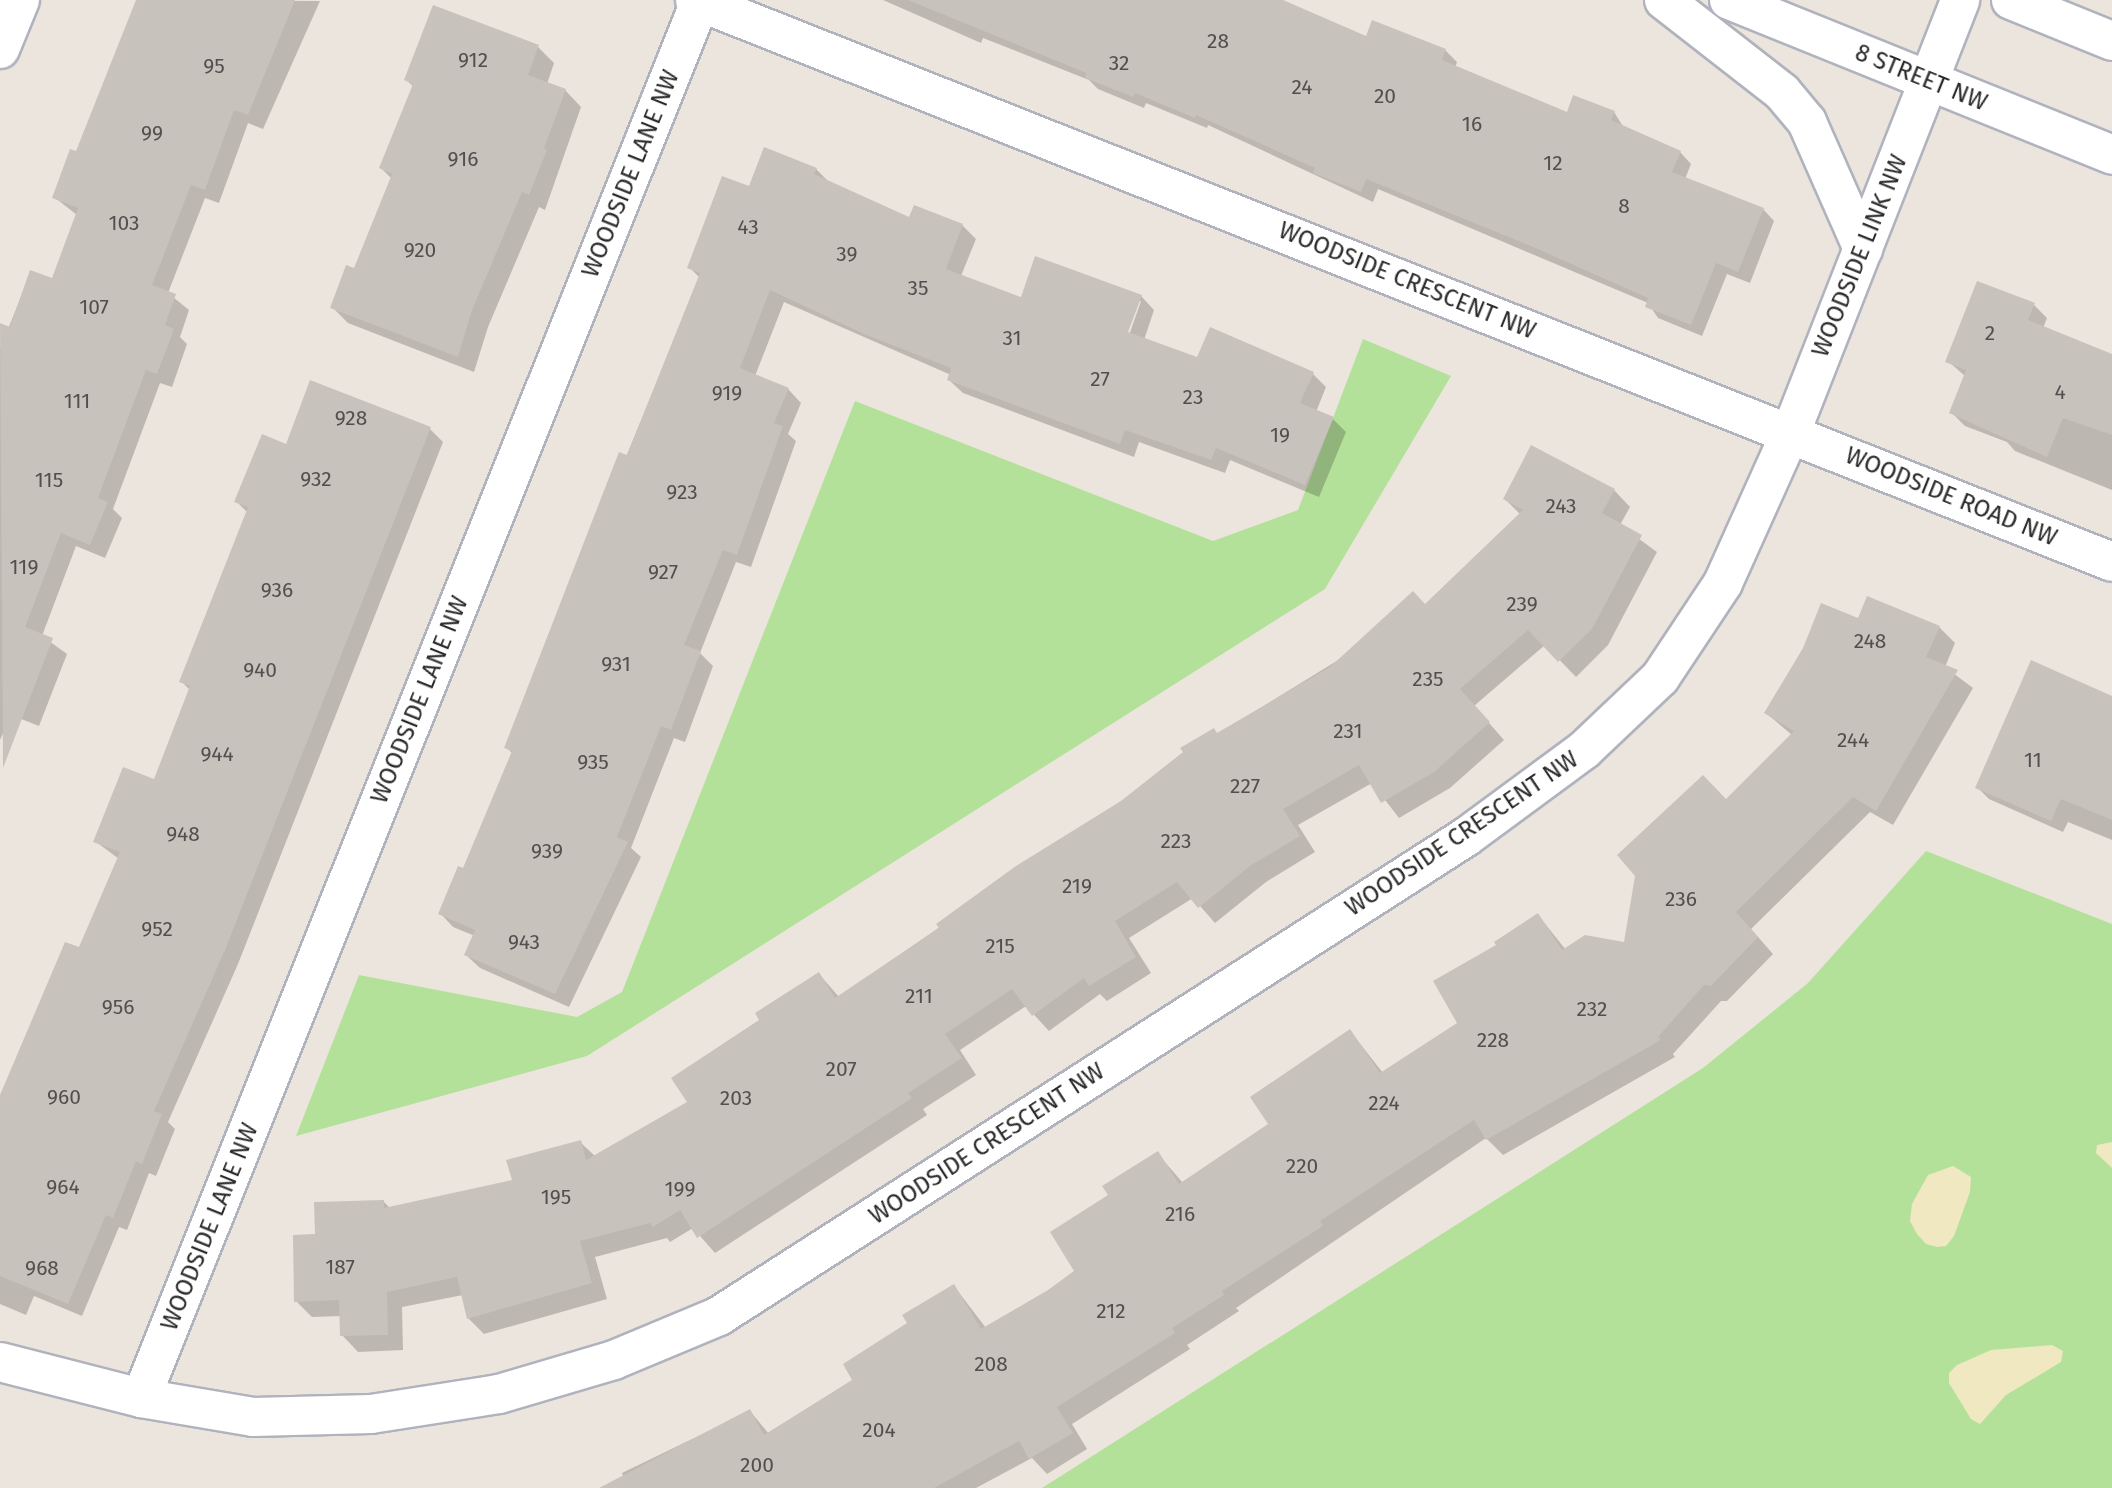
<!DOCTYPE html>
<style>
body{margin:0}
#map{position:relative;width:2112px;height:1488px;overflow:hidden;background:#ece5dd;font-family:"Fira Sans",sans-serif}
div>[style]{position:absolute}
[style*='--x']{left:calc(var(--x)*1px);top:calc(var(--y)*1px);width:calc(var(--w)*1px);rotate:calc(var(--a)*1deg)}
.green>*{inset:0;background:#b4e19a}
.sand>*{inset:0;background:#f0e8c0}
.shadow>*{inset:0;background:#0003}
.building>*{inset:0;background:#c7c2bc}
.roads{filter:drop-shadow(2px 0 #b0b3be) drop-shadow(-2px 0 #b0b3be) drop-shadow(0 2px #b0b3be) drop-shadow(0 -2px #b0b3be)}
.minor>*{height:38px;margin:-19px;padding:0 19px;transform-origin:19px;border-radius:19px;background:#fff}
.secondary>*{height:38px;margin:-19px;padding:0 19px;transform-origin:19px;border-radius:19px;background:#fff}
span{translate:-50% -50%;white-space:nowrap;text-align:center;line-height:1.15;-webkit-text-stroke:6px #fff;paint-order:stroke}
.number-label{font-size:21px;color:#51504e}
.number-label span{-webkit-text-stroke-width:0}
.street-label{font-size:24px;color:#2a2a2a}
</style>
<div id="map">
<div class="green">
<div style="clip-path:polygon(1363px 339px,1451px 376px,1325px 589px,587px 1056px,296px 1136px,359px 975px,577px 1017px,622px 992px,855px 401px,1213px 541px,1298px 510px)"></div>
<div style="clip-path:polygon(1926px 851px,2112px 924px,2112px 1488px,1042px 1488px,1703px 1068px,1808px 983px)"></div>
</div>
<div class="sand">
<div style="clip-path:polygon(2112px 1142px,2112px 1168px,2096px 1153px,2097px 1145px)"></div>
<div style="clip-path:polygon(1953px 1166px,1971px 1177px,1970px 1192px,1954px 1236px,1946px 1246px,1937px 1247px,1926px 1244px,1917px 1234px,1910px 1221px,1912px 1204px,1928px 1175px)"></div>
<div style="clip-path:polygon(2052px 1345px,2063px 1351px,2061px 1362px,2006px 1395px,1980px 1424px,1971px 1419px,1949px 1383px,1949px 1373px,1957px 1365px,1991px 1350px)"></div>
</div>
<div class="shadow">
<div style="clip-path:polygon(137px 0,320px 1px,263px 129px,248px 123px,219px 203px,205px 198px,168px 293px,189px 310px,180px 337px,187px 344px,172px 387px,160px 383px,113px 509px,122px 518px,105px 558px,76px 546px,42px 636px,67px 654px,39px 726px,11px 715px,0 740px,0 349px,31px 272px,53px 280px,77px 215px,54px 197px,77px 153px)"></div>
<div style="clip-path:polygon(883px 0,1279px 0,1367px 38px,1445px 50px,1457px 62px,1455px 67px,1568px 114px,1614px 112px,1624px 128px,1680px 152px,1691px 164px,1685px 179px,1763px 209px,1774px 221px,1750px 283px,1727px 274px,1702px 336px,1658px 318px,1648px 303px,1378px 189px,1373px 202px,1208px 125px,1207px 128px,1146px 103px,1144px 108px,1098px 89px,1089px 80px,983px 38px,981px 43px)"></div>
<div style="clip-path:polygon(538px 47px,554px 63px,547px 84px,565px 90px,581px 107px,545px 210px,539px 207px,488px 327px,474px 372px,348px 323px,332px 307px,355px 270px,392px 179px,381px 168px,414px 87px,406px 80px)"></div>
<div style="clip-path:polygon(evenodd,816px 169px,830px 183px,910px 219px,962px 225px,976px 239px,961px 276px,1022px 299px,1141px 296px,1154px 310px,1144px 340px,1198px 359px,1313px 374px,1326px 387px,1316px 412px,1333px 419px,1346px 432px,1319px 497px,1230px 460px,1225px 473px,1139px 442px,1134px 457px,963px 393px,949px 380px,951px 375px,784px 302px,755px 376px,788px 389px,801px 403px,788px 434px,796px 441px,751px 567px,736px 562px,700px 653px,713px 666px,685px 742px,674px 738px,631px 848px,641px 857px,569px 1007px,480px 968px,466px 955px,475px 936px,453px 927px,440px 913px,464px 871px,513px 754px,506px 747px,700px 278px,689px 267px,750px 188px,816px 169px,1137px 301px,1141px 301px,1127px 341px,1124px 340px,1137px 301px)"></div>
<div style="clip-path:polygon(2034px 305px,2047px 318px,2043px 328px,2112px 356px,2112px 490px,2015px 451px,2007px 442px,1965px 426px,1951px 412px,1966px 377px,1948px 361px)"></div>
<div style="clip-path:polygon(430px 429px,443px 442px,238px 964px,168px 1122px,175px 1129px,156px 1176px,149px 1173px,127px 1230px,119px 1227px,82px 1316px,34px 1296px,26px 1315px,0 1304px,0 1100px,80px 950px,119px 859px,95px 841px,155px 781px,191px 691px,181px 681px,247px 512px,236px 501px,287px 446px)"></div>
<div style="clip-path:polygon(1614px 490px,1630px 507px,1620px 525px,1657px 552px,1608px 645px,1576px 677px,1545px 645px,1474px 706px,1504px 740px,1450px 788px,1399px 818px,1372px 783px,1298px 825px,1315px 852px,1266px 882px,1215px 923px,1193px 898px,1129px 938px,1151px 973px,1107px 1001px,1100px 994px,1049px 1031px,1026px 1006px,960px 1050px,976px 1075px,923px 1109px,927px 1115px,715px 1253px,693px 1228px,670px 1242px,667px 1238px,595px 1257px,607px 1299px,484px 1334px,468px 1318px,463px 1295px,402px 1307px,403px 1350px,358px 1352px,342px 1335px,341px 1316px,312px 1317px,296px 1301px,317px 1236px,383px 1201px,390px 1208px,514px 1181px,580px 1142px,596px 1157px,689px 1103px,761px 1021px,819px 974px,839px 997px,1218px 734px,1426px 606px,1521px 515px,1505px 499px)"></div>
<div style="clip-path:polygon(1859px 620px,1939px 627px,1955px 643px,1945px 667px,1973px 688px,1893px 825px,1870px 812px,1751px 929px,1773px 954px,1727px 1001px,1721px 1001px,1673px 1054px,1675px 1057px,1503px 1155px,1486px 1138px,1236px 1308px,1239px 1311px,1187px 1345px,1190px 1349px,1072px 1424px,1087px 1449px,1047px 1474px,1032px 1458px,976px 1488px,628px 1488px,622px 1473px,750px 1411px,769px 1434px,855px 1380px,909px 1323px,954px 1286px,986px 1328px,1049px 1292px,1077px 1272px,1111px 1196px,1157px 1153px,1183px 1183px,1270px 1124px,1350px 1031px,1383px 1073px,1459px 1023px,1499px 945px,1538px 915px,1566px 950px,1625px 944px,1727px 801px,1792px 735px,1766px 713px)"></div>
<div style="clip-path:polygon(2112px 716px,2112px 840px,2068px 822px,2063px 832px,1989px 799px,1977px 787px)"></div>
</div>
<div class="building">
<div style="clip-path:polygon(136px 0,295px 0,248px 115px,234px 110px,205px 190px,191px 185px,152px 285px,176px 294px,165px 325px,174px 329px,157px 374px,146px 370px,98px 498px,108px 502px,90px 545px,61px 533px,25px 627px,53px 638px,3px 768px,0 323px,10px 327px,30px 270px,52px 278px,78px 208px,52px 198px,70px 149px,76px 151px)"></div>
<div style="clip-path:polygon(908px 0,1283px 0,1366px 36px,1372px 20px,1446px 49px,1442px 60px,1567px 112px,1573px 95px,1615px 111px,1611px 120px,1681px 151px,1672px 172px,1764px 208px,1738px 272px,1716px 263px,1691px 325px,1645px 307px,1648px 298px,1531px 246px,1366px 179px,1361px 192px,1313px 173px,1315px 168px,1196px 115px,1195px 118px,1135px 93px,1133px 97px,1085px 78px,1086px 73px)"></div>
<div style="clip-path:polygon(433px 5px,539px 45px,528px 75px,566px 89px,544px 148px,547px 150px,529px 195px,522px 192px,472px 310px,458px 357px,330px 308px,346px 265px,354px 268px,392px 174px,379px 168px,413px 84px,404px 80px)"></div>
<div style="clip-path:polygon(764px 147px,817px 168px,814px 174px,909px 217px,914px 205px,963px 224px,946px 269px,1021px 297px,1035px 256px,1142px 295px,1128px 332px,1197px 357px,1210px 327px,1314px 372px,1300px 403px,1334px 417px,1305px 485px,1216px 448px,1211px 460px,1125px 430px,1120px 444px,947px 380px,951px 368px,864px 334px,770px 290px,740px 368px,789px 388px,774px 423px,783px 426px,737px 555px,723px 550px,684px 645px,701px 651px,671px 730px,661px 726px,617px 837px,628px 842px,555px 994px,464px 955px,475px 930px,438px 914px,458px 866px,463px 868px,512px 751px,504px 748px,619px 452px,627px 455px,700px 273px,687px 268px,722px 176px,749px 186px)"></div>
<div style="clip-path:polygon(1977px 281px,2035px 303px,2028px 320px,2112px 354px,2112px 435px,2063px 418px,2047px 457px,1949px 413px,1966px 370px,1945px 362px)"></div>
<div style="clip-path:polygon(310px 380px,431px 427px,225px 950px,154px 1111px,162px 1114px,142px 1164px,136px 1161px,113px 1218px,106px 1215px,68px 1304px,0 1276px,0 1095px,65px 942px,79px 947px,120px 852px,93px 842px,123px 767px,154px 779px,190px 686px,179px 682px,248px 507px,234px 502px,262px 434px,286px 444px)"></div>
<div style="clip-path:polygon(1531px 445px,1615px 489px,1602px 513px,1642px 535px,1592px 629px,1558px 662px,1528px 630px,1460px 689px,1490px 722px,1434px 772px,1381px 803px,1359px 765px,1283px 809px,1300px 836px,1250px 866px,1198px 908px,1177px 882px,1115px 921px,1136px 957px,1089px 986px,1084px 978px,1032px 1016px,1012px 989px,945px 1034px,962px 1058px,908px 1093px,912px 1098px,697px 1238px,680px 1210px,653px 1227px,650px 1223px,580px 1241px,592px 1283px,467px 1319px,457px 1277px,387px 1292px,388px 1335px,340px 1336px,339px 1300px,294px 1302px,293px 1235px,315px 1234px,314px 1202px,384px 1200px,384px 1208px,512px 1180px,506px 1160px,581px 1140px,586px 1160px,687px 1102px,671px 1078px,759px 1020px,755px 1013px,819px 972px,835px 998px,939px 928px,936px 924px,1016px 866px,1121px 801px,1183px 752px,1180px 748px,1214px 728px,1217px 733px,1330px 667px,1413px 591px,1425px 604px,1523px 510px,1503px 499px)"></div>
<div style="clip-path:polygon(1867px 596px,1940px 626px,1926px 657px,1958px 670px,1876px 811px,1853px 797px,1736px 912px,1758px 937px,1711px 986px,1704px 985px,1658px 1037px,1661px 1040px,1486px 1140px,1474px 1120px,1320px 1221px,1323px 1226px,1222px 1291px,1224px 1295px,1172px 1328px,1175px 1333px,1057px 1407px,1073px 1433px,1029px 1459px,1019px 1441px,934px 1488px,599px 1488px,750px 1409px,764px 1435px,852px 1380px,843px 1364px,907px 1323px,902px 1315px,954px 1284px,981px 1329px,1048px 1290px,1074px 1271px,1050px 1232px,1108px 1195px,1102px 1186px,1158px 1151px,1179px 1184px,1268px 1124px,1250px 1097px,1350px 1029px,1380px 1073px,1457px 1023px,1433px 981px,1496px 945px,1494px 942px,1538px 913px,1562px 950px,1585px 935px,1624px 942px,1635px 876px,1617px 855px,1703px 775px,1726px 799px,1794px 731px,1764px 713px,1803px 648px,1821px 603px,1858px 618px)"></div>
<div style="clip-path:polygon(2031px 660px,2112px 696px,2112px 820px,2061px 799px,2051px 821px,1975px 788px)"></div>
</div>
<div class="roads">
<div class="minor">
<div style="--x:695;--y:0;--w:1524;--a:21.63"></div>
<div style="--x:0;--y:49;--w:53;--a:-67.8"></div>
<div style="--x:0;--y:1362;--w:146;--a:14.3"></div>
<div style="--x:141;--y:1398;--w:114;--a:9.6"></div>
<div style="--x:253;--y:1417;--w:118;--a:-1.5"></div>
<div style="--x:371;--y:1414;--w:130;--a:-8.9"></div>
<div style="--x:499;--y:1394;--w:120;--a:-16.5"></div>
<div style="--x:614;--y:1360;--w:114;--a:-22.7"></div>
<div style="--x:719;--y:1316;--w:887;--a:-32.67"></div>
<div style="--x:1466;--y:837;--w:147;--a:-36.4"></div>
<div style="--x:1584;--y:750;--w:105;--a:-43.5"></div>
<div style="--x:1660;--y:678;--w:114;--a:-56.4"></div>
<div style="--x:1723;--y:583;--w:166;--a:-65.8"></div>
<div style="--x:1791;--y:432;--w:464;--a:-68.6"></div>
<div style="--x:141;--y:1398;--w:1504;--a:-68.18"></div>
</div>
<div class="secondary">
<div style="--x:1664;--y:0;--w:150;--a:37.9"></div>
<div style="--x:1782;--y:92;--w:39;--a:50"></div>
<div style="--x:1807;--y:122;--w:139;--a:66.2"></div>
<div style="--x:1729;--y:0;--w:413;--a:22"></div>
<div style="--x:2011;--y:0;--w:109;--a:22.1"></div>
</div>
</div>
<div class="number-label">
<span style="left:1218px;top:41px">28</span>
<span style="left:473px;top:60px">912</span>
<span style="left:1119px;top:63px">32</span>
<span style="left:214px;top:66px">95</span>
<span style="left:1302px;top:87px">24</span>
<span style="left:1385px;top:96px">20</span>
<span style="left:1472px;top:124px">16</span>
<span style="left:152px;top:133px">99</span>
<span style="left:463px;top:159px">916</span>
<span style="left:1553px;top:163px">12</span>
<span style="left:1624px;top:206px">8</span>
<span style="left:124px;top:223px">103</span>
<span style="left:748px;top:227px">43</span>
<span style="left:420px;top:250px">920</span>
<span style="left:847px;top:254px">39</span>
<span style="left:918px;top:288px">35</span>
<span style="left:94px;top:307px">107</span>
<span style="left:1990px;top:333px">2</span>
<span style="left:1012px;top:338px">31</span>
<span style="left:1100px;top:379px">27</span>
<span style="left:2060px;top:392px">4</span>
<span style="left:727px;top:393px">919</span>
<span style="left:1193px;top:397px">23</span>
<span style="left:77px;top:401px">111</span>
<span style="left:351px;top:418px">928</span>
<span style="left:1280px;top:435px">19</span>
<span style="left:316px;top:479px">932</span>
<span style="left:49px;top:480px">115</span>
<span style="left:682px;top:492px">923</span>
<span style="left:1561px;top:506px">243</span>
<span style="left:24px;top:567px">119</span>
<span style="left:663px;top:572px">927</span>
<span style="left:277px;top:590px">936</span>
<span style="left:1522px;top:604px">239</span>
<span style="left:1870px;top:641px">248</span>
<span style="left:616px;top:664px">931</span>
<span style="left:260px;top:670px">940</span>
<span style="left:1428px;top:679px">235</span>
<span style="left:1348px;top:731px">231</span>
<span style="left:1853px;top:740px">244</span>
<span style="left:217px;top:754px">944</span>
<span style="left:2033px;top:760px">11</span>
<span style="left:593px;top:762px">935</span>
<span style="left:1245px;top:786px">227</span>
<span style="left:183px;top:834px">948</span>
<span style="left:1176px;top:841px">223</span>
<span style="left:547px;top:851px">939</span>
<span style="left:1077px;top:886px">219</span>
<span style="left:1681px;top:899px">236</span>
<span style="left:157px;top:929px">952</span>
<span style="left:524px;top:942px">943</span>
<span style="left:1000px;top:946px">215</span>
<span style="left:919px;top:996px">211</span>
<span style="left:118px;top:1007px">956</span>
<span style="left:1592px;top:1009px">232</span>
<span style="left:1493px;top:1040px">228</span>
<span style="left:841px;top:1069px">207</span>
<span style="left:64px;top:1097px">960</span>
<span style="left:736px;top:1098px">203</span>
<span style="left:1384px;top:1103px">224</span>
<span style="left:1302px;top:1166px">220</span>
<span style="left:63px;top:1187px">964</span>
<span style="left:680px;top:1189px">199</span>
<span style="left:556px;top:1197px">195</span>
<span style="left:1180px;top:1214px">216</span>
<span style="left:340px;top:1267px">187</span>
<span style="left:42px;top:1268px">968</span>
<span style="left:1111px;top:1311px">212</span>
<span style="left:991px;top:1364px">208</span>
<span style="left:879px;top:1430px">204</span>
<span style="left:757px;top:1465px">200</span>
</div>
<div class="street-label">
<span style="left:1921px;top:78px;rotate:22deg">8 STREET NW</span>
<span style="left:631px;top:174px;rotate:-68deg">WOODSIDE LANE NW</span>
<span style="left:1860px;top:256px;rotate:-68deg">WOODSIDE LINK NW</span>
<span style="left:1407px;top:281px;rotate:22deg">WOODSIDE CRESCENT NW</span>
<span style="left:1951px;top:497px;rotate:22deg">WOODSIDE ROAD NW</span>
<span style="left:420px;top:700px;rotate:-68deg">WOODSIDE LANE NW</span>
<span style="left:1462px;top:834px;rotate:-34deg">WOODSIDE CRESCENT NW</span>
<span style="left:987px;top:1144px;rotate:-33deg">WOODSIDE CRESCENT NW</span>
<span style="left:210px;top:1227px;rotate:-68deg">WOODSIDE LANE NW</span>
</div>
</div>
